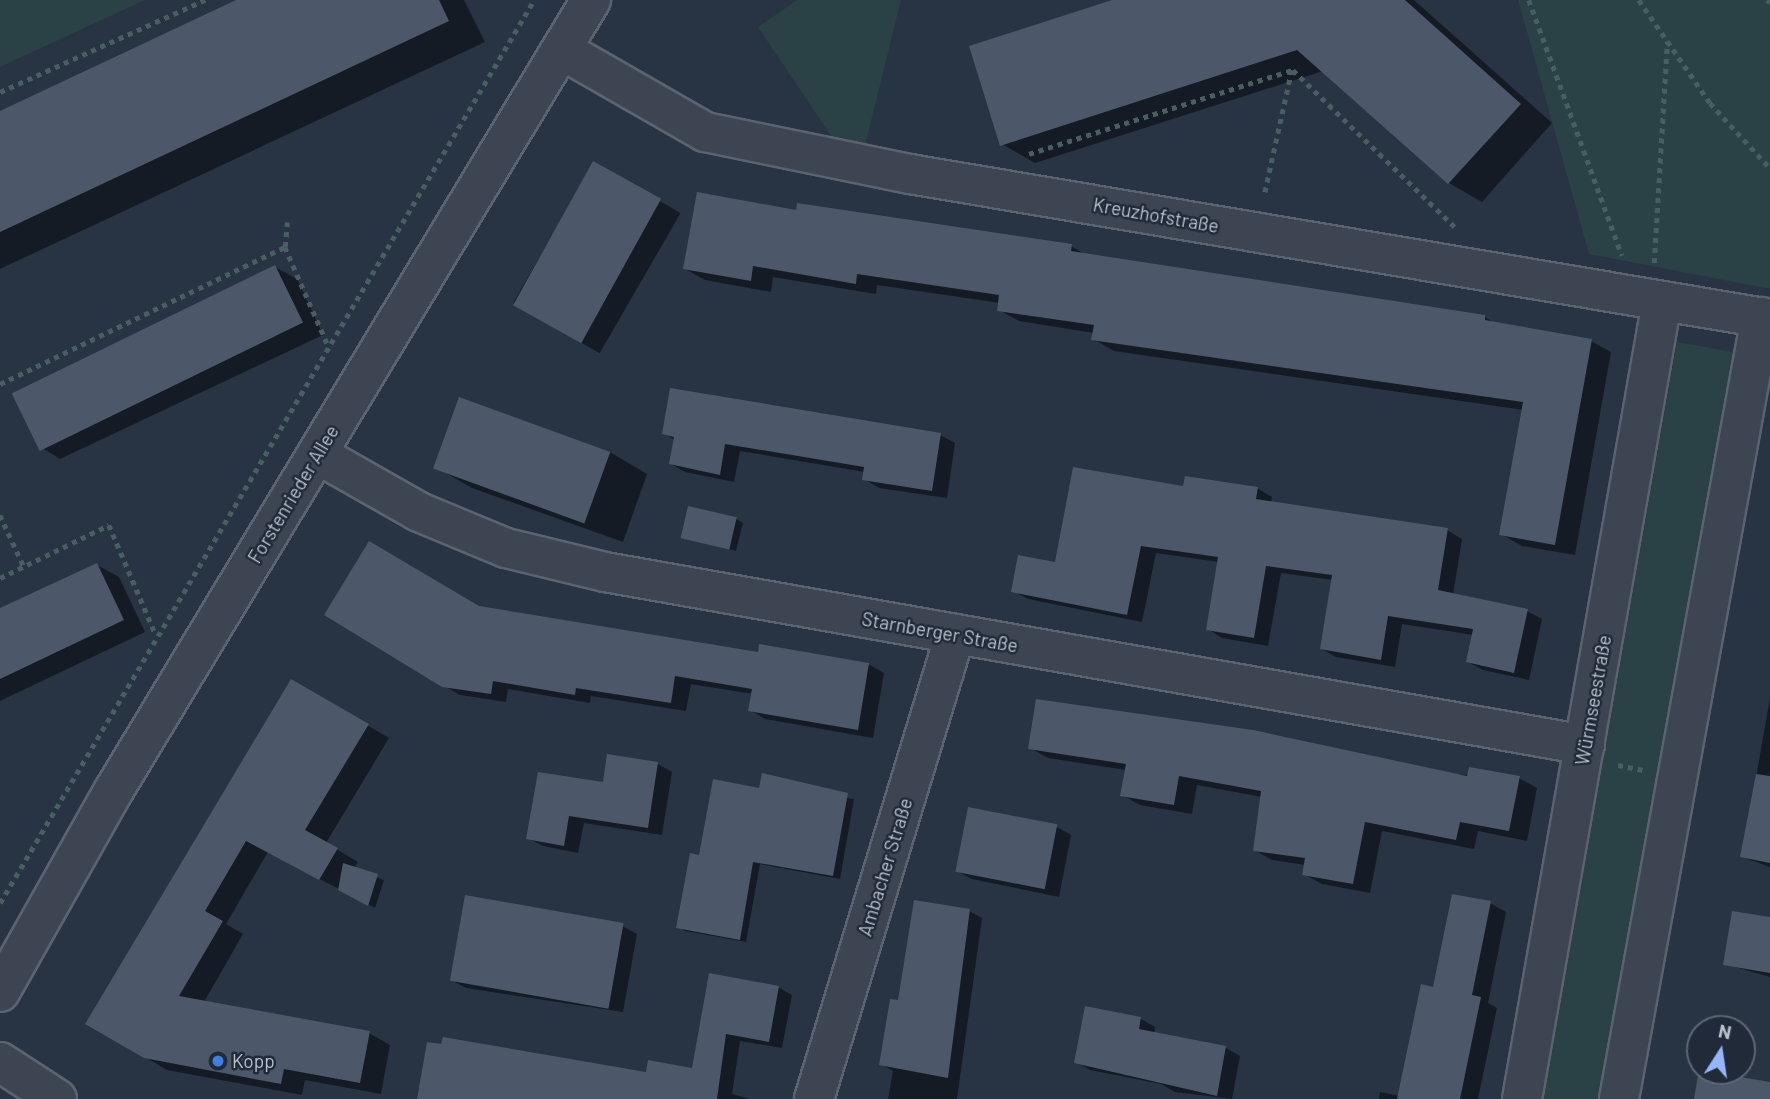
<!DOCTYPE html>
<meta charset="utf-8">
<style>
body{margin:0}
#map{position:relative;width:1770px;height:1099px;overflow:hidden;background:#283344;font-family:Barlow,sans-serif}
div>[style]{position:absolute}
[style*='--x']{left:calc(var(--x)*1px);top:calc(var(--y)*1px);width:calc(var(--w)*1px);rotate:calc(var(--a)*1deg)}
.green>*{inset:0;background:#2a4145}
.shadow>*{inset:0;background:#0007;transform-origin:0 0}
.building>*{inset:0;background:#4c576a;transform-origin:0 0}
.path>*{height:4.5px;margin-top:-2.25px;transform-origin:0;background:repeating-linear-gradient(90deg,#495e61 0 5px,transparent 0 10px)}
.roads{filter:drop-shadow(2px 0 #5b6371) drop-shadow(-2px 0 #5b6371) drop-shadow(0 2px #5b6371) drop-shadow(0 -2px #5b6371)}
.minor>*{height:38px;margin:-19px;padding:0 19px;transform-origin:19px;border-radius:19px;background:#3d4553}
.dots>*{width:19px;height:19px;translate:-50% -50%;box-sizing:border-box;border:4px solid #212a39;border-radius:50%}
span{translate:-50% -50%;white-space:nowrap;text-align:center;line-height:1.15;-webkit-text-stroke:5px #212a39;paint-order:stroke}
.street-label{font-size:19px;color:#bac1cd}
.poi-label{font-size:19px;color:#bac1cd}
.left{translate:0 -50%;text-align:left}
.north{position:absolute;left:1686px;top:1015px;width:70px;height:70px;box-sizing:border-box;background:#212a39;border:2px solid #5e6674;border-radius:50%;rotate:12deg;font-size:19px;font-weight:700;line-height:28px;text-align:center;color:#bac1cd}
.north::after{content:'';display:block;margin:auto;width:24px;height:32px;background:#95b7f7;clip-path:polygon(50% 0,100% 100%,50% 72%,0 100%)}
</style>
<div id="map">
<div class="green">
<div style="clip-path:polygon(0 0,145px 0,0 67px)"></div>
<div style="clip-path:polygon(797px 0,901px 0,864px 150px,837px 145px,758px 27px)"></div>
<div style="clip-path:polygon(1518px 0,1770px 0,1770px 289px,1589px 254px)"></div>
<div style="clip-path:polygon(1677px 342px,1733px 352px,1661px 773px,1602px 1099px,1543px 1099px)"></div>
</div>
<div class="shadow">
<div style="clip-path:polygon(239px 0,464px 0,485px 42px,0 269px,0 112px)"></div>
<div style="clip-path:polygon(1118px 0,1414px 0,1552px 123px,1482px 202px,1449px 183px,1323px 71px,1035px 163px,1002px 144px)"></div>
<div style="left:594px;top:163px;width:100px;height:162px;rotate:30deg"></div>
<div style="clip-path:polygon(797px 212px,1071px 246px,1088px 256px,1485px 317px,1496px 324px,1591px 341px,1611px 352px,1575px 555px,1522px 546px,1501px 534px,1524px 410px,1114px 351px,1093px 339px,1094px 333px,1019px 321px,999px 310px,1000px 303px,877px 285px,876px 294px,773px 277px,771px 292px,705px 280px,685px 269px)"></div>
<div style="clip-path:polygon(275px 267px,297px 279px,323px 335px,60px 459px,39px 446px)"></div>
<div style="clip-path:polygon(664px 433px,940px 435px,955px 443px,947px 498px,879px 488px,864px 479px,865px 472px,740px 451px,734px 482px,685px 472px,671px 464px,675px 440px)"></div>
<div style="clip-path:polygon(610px 452px,647px 474px,623px 542px,472px 488px,435px 467px)"></div>
<div style="clip-path:polygon(1185px 488px,1257px 488px,1272px 497px,1271px 503px,1447px 530px,1462px 539px,1453px 595px,1527px 611px,1542px 619px,1529px 680px,1483px 670px,1468px 662px,1474px 635px,1402px 624px,1395px 667px,1336px 657px,1322px 649px,1333px 580px,1281px 573px,1268px 646px,1222px 638px,1208px 629px,1219px 562px,1156px 553px,1142px 622px,1028px 599px,1013px 591px)"></div>
<div style="clip-path:polygon(736px 519px,743px 523px,736px 551px,683px 537px)"></div>
<div style="clip-path:polygon(97px 565px,119px 577px,145px 632px,0 701px,0 611px)"></div>
<div style="clip-path:polygon(479px 608px,760px 654px,868px 664px,884px 673px,873px 738px,765px 719px,750px 710px,753px 694px,691px 684px,686px 711px,591px 696px,590px 703px,508px 689px,506px 702px,460px 695px,443px 685px)"></div>
<div style="clip-path:polygon(292px 681px,389px 738px,326px 843px,358px 862px,354px 869px,384px 880px,375px 908px,268px 852px,226px 924px,243px 934px,204px 1002px,369px 1033px,390px 1045px,381px 1094px,305px 1080px,302px 1095px,167px 1070px,88px 1023px)"></div>
<div style="clip-path:polygon(1770px 698px,1770px 867px,1742px 857px)"></div>
<div style="clip-path:polygon(1030px 748px,1519px 778px,1537px 788px,1527px 841px,1478px 831px,1474px 849px,1382px 831px,1370px 893px,1322px 884px,1304px 874px,1306px 865px,1272px 860px,1254px 850px,1262px 797px,1197px 785px,1192px 814px,1140px 805px,1122px 795px,1126px 770px,1048px 758px)"></div>
<div style="clip-path:polygon(658px 764px,672px 772px,662px 835px,584px 823px,578px 853px,543px 846px,528px 838px,604px 785px)"></div>
<div style="clip-path:polygon(760px 790px,854px 799px,840px 879px,760px 864px,746px 942px,685px 931px,678px 927px,701px 857px)"></div>
<div style="clip-path:polygon(1057px 827px,1071px 835px,1059px 897px,972px 879px,957px 871px)"></div>
<div style="clip-path:polygon(1490px 903px,1506px 912px,1488px 1003px,1497px 1008px,1478px 1099px,1379px 1099px,1380px 1092px,1400px 1096px,1435px 989px)"></div>
<div style="clip-path:polygon(969px 911px,982px 918px,957px 1099px,888px 1099px,893px 1071px,881px 1064px,900px 1002px)"></div>
<div style="clip-path:polygon(1770px 919px,1770px 977px,1725px 964px)"></div>
<div style="clip-path:polygon(622px 926px,637px 934px,623px 1012px,466px 988px,451px 980px)"></div>
<div style="clip-path:polygon(711px 975px,778px 987px,792px 995px,782px 1048px,740px 1041px,732px 1094px,750px 1099px,419px 1099px,694px 1070px)"></div>
<div style="clip-path:polygon(1086px 1008px,1141px 1019px,1155px 1027px,1154px 1034px,1226px 1048px,1240px 1056px,1232px 1099px,1175px 1092px,1161px 1084px,1090px 1070px,1076px 1062px)"></div>
</div>
<div class="building">
<div style="clip-path:polygon(236px 0,439px 0,449px 21px,0 232px,0 111px)"></div>
<div style="clip-path:polygon(1112px 0,1405px 0,1521px 104px,1448px 184px,1297px 50px,1000px 146px,969px 46px)"></div>
<div style="left:593px;top:161px;width:78px;height:165px;rotate:29deg"></div>
<div style="clip-path:polygon(697px 192px,796px 210px,797px 203px,1072px 244px,1071px 251px,1485px 315px,1485px 320px,1592px 339px,1555px 545px,1499px 535px,1523px 402px,1091px 340px,1094px 325px,997px 311px,999px 295px,857px 274px,856px 284px,753px 266px,751px 281px,683px 269px)"></div>
<div style="left:275px;top:265px;width:64px;height:293px;rotate:64deg"></div>
<div style="clip-path:polygon(670px 388px,941px 433px,932px 491px,862px 480px,864px 467px,725px 444px,720px 475px,669px 464px,674px 437px,662px 434px)"></div>
<div style="left:459px;top:397px;width:161px;height:76px;rotate:20deg"></div>
<div style="clip-path:polygon(1073px 467px,1183px 486px,1185px 476px,1258px 487px,1256px 499px,1448px 528px,1438px 590px,1528px 609px,1514px 673px,1466px 662px,1473px 629px,1388px 616px,1381px 660px,1320px 649px,1332px 575px,1266px 566px,1254px 638px,1206px 630px,1218px 557px,1141px 546px,1127px 615px,1011px 592px,1018px 555px,1055px 562px)"></div>
<div style="left:688px;top:506px;width:50px;height:33px;rotate:13deg"></div>
<div style="clip-path:polygon(369px 541px,479px 606px,758px 652px,759px 644px,869px 663px,858px 730px,748px 711px,752px 689px,675px 676px,671px 703px,576px 688px,575px 695px,493px 681px,491px 694px,442px 687px,324px 615px)"></div>
<div style="clip-path:polygon(97px 563px,124px 620px,0 679px,0 608px)"></div>
<div style="clip-path:polygon(291px 679px,369px 724px,305px 830px,338px 848px,319px 880px,246px 841px,205px 911px,223px 921px,179px 996px,370px 1031px,360px 1083px,284px 1069px,281px 1084px,144px 1058px,85px 1024px)"></div>
<div style="clip-path:polygon(1036px 699px,1253px 730px,1467px 776px,1469px 767px,1520px 776px,1509px 831px,1460px 822px,1456px 840px,1365px 822px,1353px 884px,1302px 875px,1305px 858px,1253px 851px,1261px 791px,1179px 776px,1174px 805px,1120px 796px,1126px 764px,1028px 749px)"></div>
<div style="clip-path:polygon(607px 754px,658px 762px,648px 828px,569px 816px,564px 846px,526px 839px,538px 772px,603px 782px)"></div>
<div style="clip-path:polygon(762px 773px,848px 793px,833px 876px,753px 862px,740px 940px,676px 928px,690px 853px,699px 855px,713px 779px,759px 788px)"></div>
<div style="clip-path:polygon(1756px 774px,1770px 776px,1770px 863px,1740px 857px)"></div>
<div style="left:968px;top:807px;width:91px;height:66px;rotate:11deg"></div>
<div style="clip-path:polygon(343px 863px,378px 874px,368px 906px,338px 890px)"></div>
<div style="clip-path:polygon(1452px 894px,1491px 901px,1472px 995px,1481px 997px,1460px 1099px,1397px 1099px,1421px 984px,1433px 987px)"></div>
<div style="left:465px;top:895px;width:161px;height:87px;rotate:10deg"></div>
<div style="clip-path:polygon(914px 900px,970px 909px,948px 1078px,879px 1065px,890px 999px,898px 1000px)"></div>
<div style="clip-path:polygon(1732px 911px,1770px 917px,1770px 973px,1723px 965px)"></div>
<div style="clip-path:polygon(709px 973px,779px 986px,769px 1042px,726px 1034px,717px 1099px,417px 1099px,427px 1042px,441px 1044px,443px 1037px,646px 1072px,648px 1060px,692px 1068px)"></div>
<div style="clip-path:polygon(1085px 1006px,1141px 1017px,1139px 1029px,1226px 1046px,1217px 1096px,1074px 1063px)"></div>
<div style="clip-path:polygon(1699px 1070px,1770px 1082px,1770px 1099px,1694px 1099px)"></div>
</div>
<div class="path">
<div style="--x:1529;--y:0;--w:272;--a:70"></div>
<div style="--x:1639;--y:0;--w:125;--a:55.4"></div>
<div style="--x:1710;--y:103;--w:88;--a:47.3"></div>
<div style="--x:1767;--y:0;--w:4;--a:34"></div>
<div style="--x:1293;--y:70;--w:226;--a:44.1"></div>
<div style="--x:0;--y:92;--w:225;--a:-24.2"></div>
<div style="--x:1029;--y:154;--w:276;--a:-17.7"></div>
<div style="--x:1292;--y:70;--w:130;--a:102.4"></div>
<div style="--x:285;--y:247;--w:25;--a:-85"></div>
<div style="--x:1654;--y:263;--w:222;--a:-86.6"></div>
<div style="--x:0;--y:384;--w:316;--a:-25.7"></div>
<div style="--x:285;--y:247;--w:105;--a:66.4"></div>
<div style="--x:0;--y:515;--w:57;--a:65.2"></div>
<div style="--x:0;--y:578;--w:121;--a:-25.9"></div>
<div style="--x:109;--y:525;--w:120;--a:66.9"></div>
<div style="--x:1618;--y:765;--w:26;--a:11"></div>
<div style="--x:0;--y:903;--w:1049;--a:-59.4"></div>
</div>
<div class="roads">
<div class="minor">
<div style="--x:562;--y:50;--w:165;--a:29.8"></div>
<div style="--x:705;--y:132;--w:209;--a:11.6"></div>
<div style="--x:910;--y:174;--w:872;--a:9.57"></div>
<div style="--x:317;--y:454;--w:117;--a:29.6"></div>
<div style="--x:419;--y:512;--w:94;--a:22.5"></div>
<div style="--x:506;--y:548;--w:102;--a:13.6"></div>
<div style="--x:605;--y:572;--w:995;--a:10.01"></div>
<div style="--x:0;--y:992;--w:232;--a:-60.6"></div>
<div style="--x:114;--y:790;--w:923;--a:-58.88"></div>
<div style="--x:0;--y:1062;--w:68;--a:33"></div>
<div style="--x:814;--y:1099;--w:486;--a:-73.1"></div>
<div style="--x:1522;--y:1099;--w:810;--a:-80.05"></div>
<div style="--x:1619;--y:1099;--w:795;--a:-79.71"></div>
</div>
</div>
<div class="dots">
<div style="left:218px;top:1061px;background:#3f7fe0"></div>
</div>
<div class="street-label">
<span style="left:1156px;top:215px;rotate:10deg">Kreuzhofstraße</span>
<span style="left:293px;top:494px;rotate:-59deg">Forstenrieder Allee</span>
<span style="left:940px;top:632px;rotate:10deg">Starnberger Straße</span>
<span style="left:1593px;top:700px;rotate:-80deg">Würmseestraße</span>
<span style="left:885px;top:867px;rotate:-73deg">Ambacher Straße</span>
</div>
<div class="poi-label">
<span class="left" style="left:232px;top:1061px">Kopp</span>
</div>
<div class="north">N</div>
</div>
